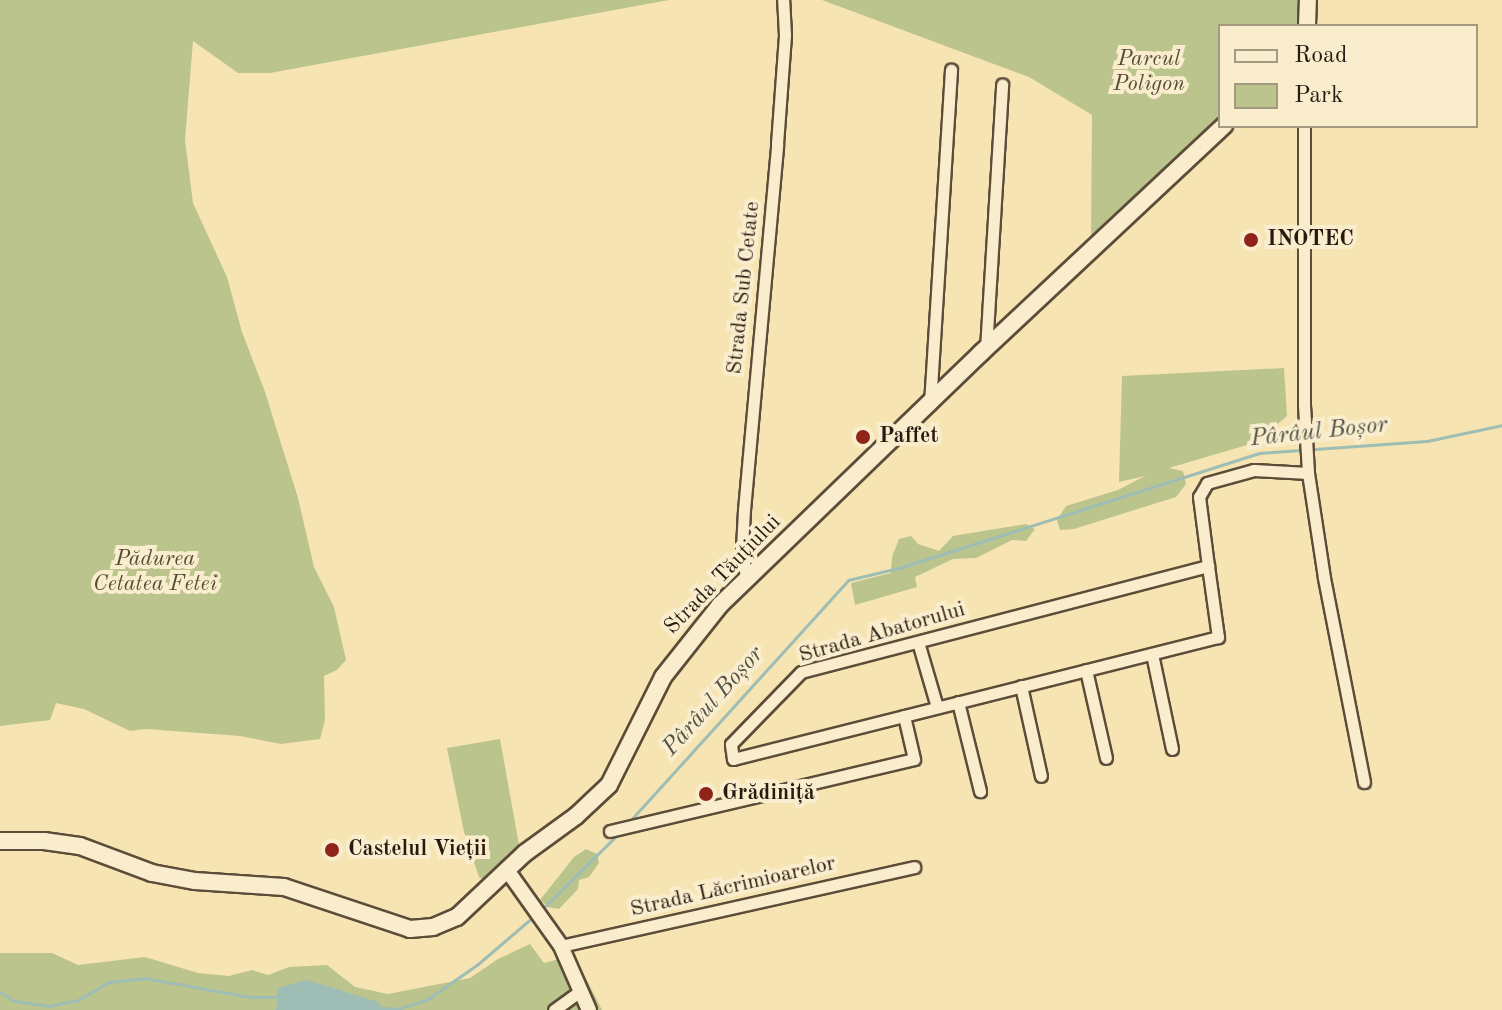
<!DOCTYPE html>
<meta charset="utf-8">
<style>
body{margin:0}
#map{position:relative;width:1502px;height:1010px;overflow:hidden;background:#f6e4b2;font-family:"Old Standard TT",serif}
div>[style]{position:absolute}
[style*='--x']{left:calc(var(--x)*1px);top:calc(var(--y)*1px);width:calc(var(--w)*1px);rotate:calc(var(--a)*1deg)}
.green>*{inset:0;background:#bbc48d}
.water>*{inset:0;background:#9ebdb4}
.stream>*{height:3px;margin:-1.5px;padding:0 1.5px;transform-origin:1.5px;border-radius:1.5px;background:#9ebdb4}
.roads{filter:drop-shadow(2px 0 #5c4c39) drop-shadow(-2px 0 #5c4c39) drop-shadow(0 2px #5c4c39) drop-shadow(0 -2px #5c4c39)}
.minor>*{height:11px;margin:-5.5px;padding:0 5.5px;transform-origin:5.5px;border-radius:5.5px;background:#f9edcd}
.tertiary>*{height:14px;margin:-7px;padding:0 7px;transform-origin:7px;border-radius:7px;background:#f9edcd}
.secondary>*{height:16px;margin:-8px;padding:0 8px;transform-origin:8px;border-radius:8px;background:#f9edcd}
.dots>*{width:22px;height:22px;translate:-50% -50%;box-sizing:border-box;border:4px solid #f9edcd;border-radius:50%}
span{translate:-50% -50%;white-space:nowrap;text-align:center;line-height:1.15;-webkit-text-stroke:8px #f9edcd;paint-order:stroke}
.park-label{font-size:22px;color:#544d36;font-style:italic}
.poi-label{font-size:22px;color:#281a11;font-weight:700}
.left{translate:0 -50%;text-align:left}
.street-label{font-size:22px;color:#281a11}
.water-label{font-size:24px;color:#51534a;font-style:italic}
.legend{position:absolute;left:1218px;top:24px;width:260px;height:104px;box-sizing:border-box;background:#f9edcd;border:2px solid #a59982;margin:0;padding:10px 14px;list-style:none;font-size:24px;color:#281a11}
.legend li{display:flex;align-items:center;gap:16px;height:40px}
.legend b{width:40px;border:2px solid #a59982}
</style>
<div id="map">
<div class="green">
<div style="clip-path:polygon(0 0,669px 0,270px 73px,238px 73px,193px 41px,185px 140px,193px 203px,227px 277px,242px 332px,265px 392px,298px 498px,314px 567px,334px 607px,346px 660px,337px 670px,324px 676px,325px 720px,320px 739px,281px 744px,240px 736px,146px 729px,130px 731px,84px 709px,56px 703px,50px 720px,0 726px)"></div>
<div style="clip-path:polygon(822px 0,1304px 0,1302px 26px,1220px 26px,1220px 124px,1091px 238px,1092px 115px,1029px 77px)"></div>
<div style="clip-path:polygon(1284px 368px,1287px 416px,1257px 442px,1169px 468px,1183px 471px,1186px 484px,1176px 497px,1074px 529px,1060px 530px,1057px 520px,1066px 506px,1118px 490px,1145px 476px,1119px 482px,1122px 376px)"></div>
<div style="clip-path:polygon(1026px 524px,1035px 529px,1026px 541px,1012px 540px,976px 558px,953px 559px,915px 577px,917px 587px,855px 605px,851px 583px,891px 573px,892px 557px,899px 539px,911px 536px,918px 544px,939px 551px,953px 536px)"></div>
<div style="clip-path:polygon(500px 739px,519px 845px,484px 880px,479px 877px,464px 832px,447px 748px)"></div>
<div style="clip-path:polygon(586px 849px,597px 854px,599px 863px,589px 877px,579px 880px,578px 889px,559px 909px,548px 907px,540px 900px,574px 857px)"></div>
<div style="clip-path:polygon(530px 944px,544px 963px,574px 955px,602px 1010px,0 1010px,0 953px,52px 953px,78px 965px,145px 957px,198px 973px,229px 976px,252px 970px,268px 975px,289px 967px,327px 965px,355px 987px,388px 994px,470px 978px,498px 959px)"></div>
</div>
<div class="water">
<div style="clip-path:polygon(307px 980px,378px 1002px,383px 1010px,276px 1010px,278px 988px)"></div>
</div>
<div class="stream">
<div style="--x:628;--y:823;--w:328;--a:-47.8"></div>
<div style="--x:848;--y:580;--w:56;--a:-13.5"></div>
<div style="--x:902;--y:567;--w:375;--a:-17.7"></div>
<div style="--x:1259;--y:453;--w:168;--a:-4.1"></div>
<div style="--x:1427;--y:441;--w:77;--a:-12"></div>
<div style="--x:540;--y:911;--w:112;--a:-44.6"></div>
<div style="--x:0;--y:992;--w:17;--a:33"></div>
<div style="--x:14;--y:1001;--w:34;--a:8"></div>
<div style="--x:48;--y:1006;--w:31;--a:-11"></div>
<div style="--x:78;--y:1000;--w:36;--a:-30"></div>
<div style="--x:109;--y:982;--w:36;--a:-6"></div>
<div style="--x:145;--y:978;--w:107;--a:10.3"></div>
<div style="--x:250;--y:997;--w:32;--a:0"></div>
<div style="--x:381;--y:1008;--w:17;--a:3"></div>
<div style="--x:398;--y:1009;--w:32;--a:-18"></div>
<div style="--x:428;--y:999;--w:61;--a:-35"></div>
<div style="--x:478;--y:964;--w:74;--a:-40.6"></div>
</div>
<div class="roads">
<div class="minor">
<div style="--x:1304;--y:126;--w:279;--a:90"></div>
<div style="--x:1304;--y:405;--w:68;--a:86.6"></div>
<div style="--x:1308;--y:473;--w:106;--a:81.3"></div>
<div style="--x:1324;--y:578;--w:208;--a:78.9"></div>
<div style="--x:986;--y:349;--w:265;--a:-86.5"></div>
<div style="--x:930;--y:404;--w:335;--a:-86.4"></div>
<div style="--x:1208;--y:566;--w:72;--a:82"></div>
<div style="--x:1218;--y:637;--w:500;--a:165.88"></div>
<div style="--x:733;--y:759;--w:15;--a:-98"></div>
<div style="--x:731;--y:744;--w:100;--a:-45.8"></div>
<div style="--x:801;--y:672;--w:421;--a:-14.6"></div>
<div style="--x:1208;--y:566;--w:70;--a:-97.4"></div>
<div style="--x:1199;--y:497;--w:16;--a:-60"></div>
<div style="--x:1207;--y:483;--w:49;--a:-15.5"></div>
<div style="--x:1254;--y:470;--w:54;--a:3.2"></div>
<div style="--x:746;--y:579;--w:31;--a:-97"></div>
<div style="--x:742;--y:548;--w:38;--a:-87"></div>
<div style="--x:744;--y:510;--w:367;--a:-84.8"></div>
<div style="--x:777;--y:144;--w:109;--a:-85.8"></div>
<div style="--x:785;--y:35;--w:35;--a:-93"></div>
<div style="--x:918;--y:642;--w:68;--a:73.7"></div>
<div style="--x:1152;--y:654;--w:97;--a:78.1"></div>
<div style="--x:1086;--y:670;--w:90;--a:77.2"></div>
<div style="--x:1021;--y:686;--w:92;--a:77.5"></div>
<div style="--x:958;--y:702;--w:92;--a:76.1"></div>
<div style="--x:610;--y:831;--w:312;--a:-13.3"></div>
<div style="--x:914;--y:759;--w:44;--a:-103.1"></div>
<div style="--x:561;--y:946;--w:362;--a:-12.6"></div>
<div style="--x:554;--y:1010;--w:32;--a:-36"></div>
</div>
<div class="tertiary">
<div style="--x:507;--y:870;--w:93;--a:54.6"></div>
<div style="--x:561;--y:946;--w:70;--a:66.4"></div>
</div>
<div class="secondary">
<div style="--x:1307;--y:26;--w:26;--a:-88"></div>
<div style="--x:0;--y:841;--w:44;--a:0"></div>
<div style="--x:44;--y:841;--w:36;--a:8"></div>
<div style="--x:80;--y:846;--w:77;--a:20.6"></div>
<div style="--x:152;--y:873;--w:44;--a:10.5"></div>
<div style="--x:195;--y:881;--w:89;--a:3.9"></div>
<div style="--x:284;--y:887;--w:133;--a:18.4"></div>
<div style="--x:410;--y:929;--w:23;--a:-5"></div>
<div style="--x:433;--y:927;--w:26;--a:-23"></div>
<div style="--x:457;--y:917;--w:93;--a:-43.3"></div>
<div style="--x:525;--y:853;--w:63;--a:-36"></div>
<div style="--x:576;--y:816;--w:45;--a:-43.2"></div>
<div style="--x:609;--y:785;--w:121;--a:-63.4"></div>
<div style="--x:663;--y:677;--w:92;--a:-51.6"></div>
<div style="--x:720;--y:605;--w:363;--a:-44"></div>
<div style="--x:981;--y:353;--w:333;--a:-43.1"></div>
</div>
</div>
<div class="dots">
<div style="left:1251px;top:240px;background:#8f2418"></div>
<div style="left:863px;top:437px;background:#8f2418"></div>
<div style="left:706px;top:794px;background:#8f2418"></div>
<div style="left:332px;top:850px;background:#8f2418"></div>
</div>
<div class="park-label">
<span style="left:1149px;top:72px">Parcul<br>Poligon</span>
<span style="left:155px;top:572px">Pădurea<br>Cetatea Fetei</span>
</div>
<div class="poi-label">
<span class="left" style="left:1267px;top:240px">INOTEC</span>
<span class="left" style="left:879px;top:437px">Paffet</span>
<span class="left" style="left:722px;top:794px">Grădiniță</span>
<span class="left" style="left:348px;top:850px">Castelul Vieții</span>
</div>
<div class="street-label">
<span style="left:744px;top:288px;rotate:-84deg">Strada Sub Cetate</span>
<span style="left:723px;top:575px;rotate:-46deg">Strada Tăuțiului</span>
<span style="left:882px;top:633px;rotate:-16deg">Strada Abatorului</span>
<span style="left:733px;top:887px;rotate:-13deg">Strada Lăcrimioarelor</span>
</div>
<div class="water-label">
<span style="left:1319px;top:433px;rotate:-6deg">Pârâul Boșor</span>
<span style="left:714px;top:702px;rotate:-48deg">Pârâul Boșor</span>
</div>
<ul class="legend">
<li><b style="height:10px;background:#f9edcd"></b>Road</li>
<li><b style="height:22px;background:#bbc48d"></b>Park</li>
</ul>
</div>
